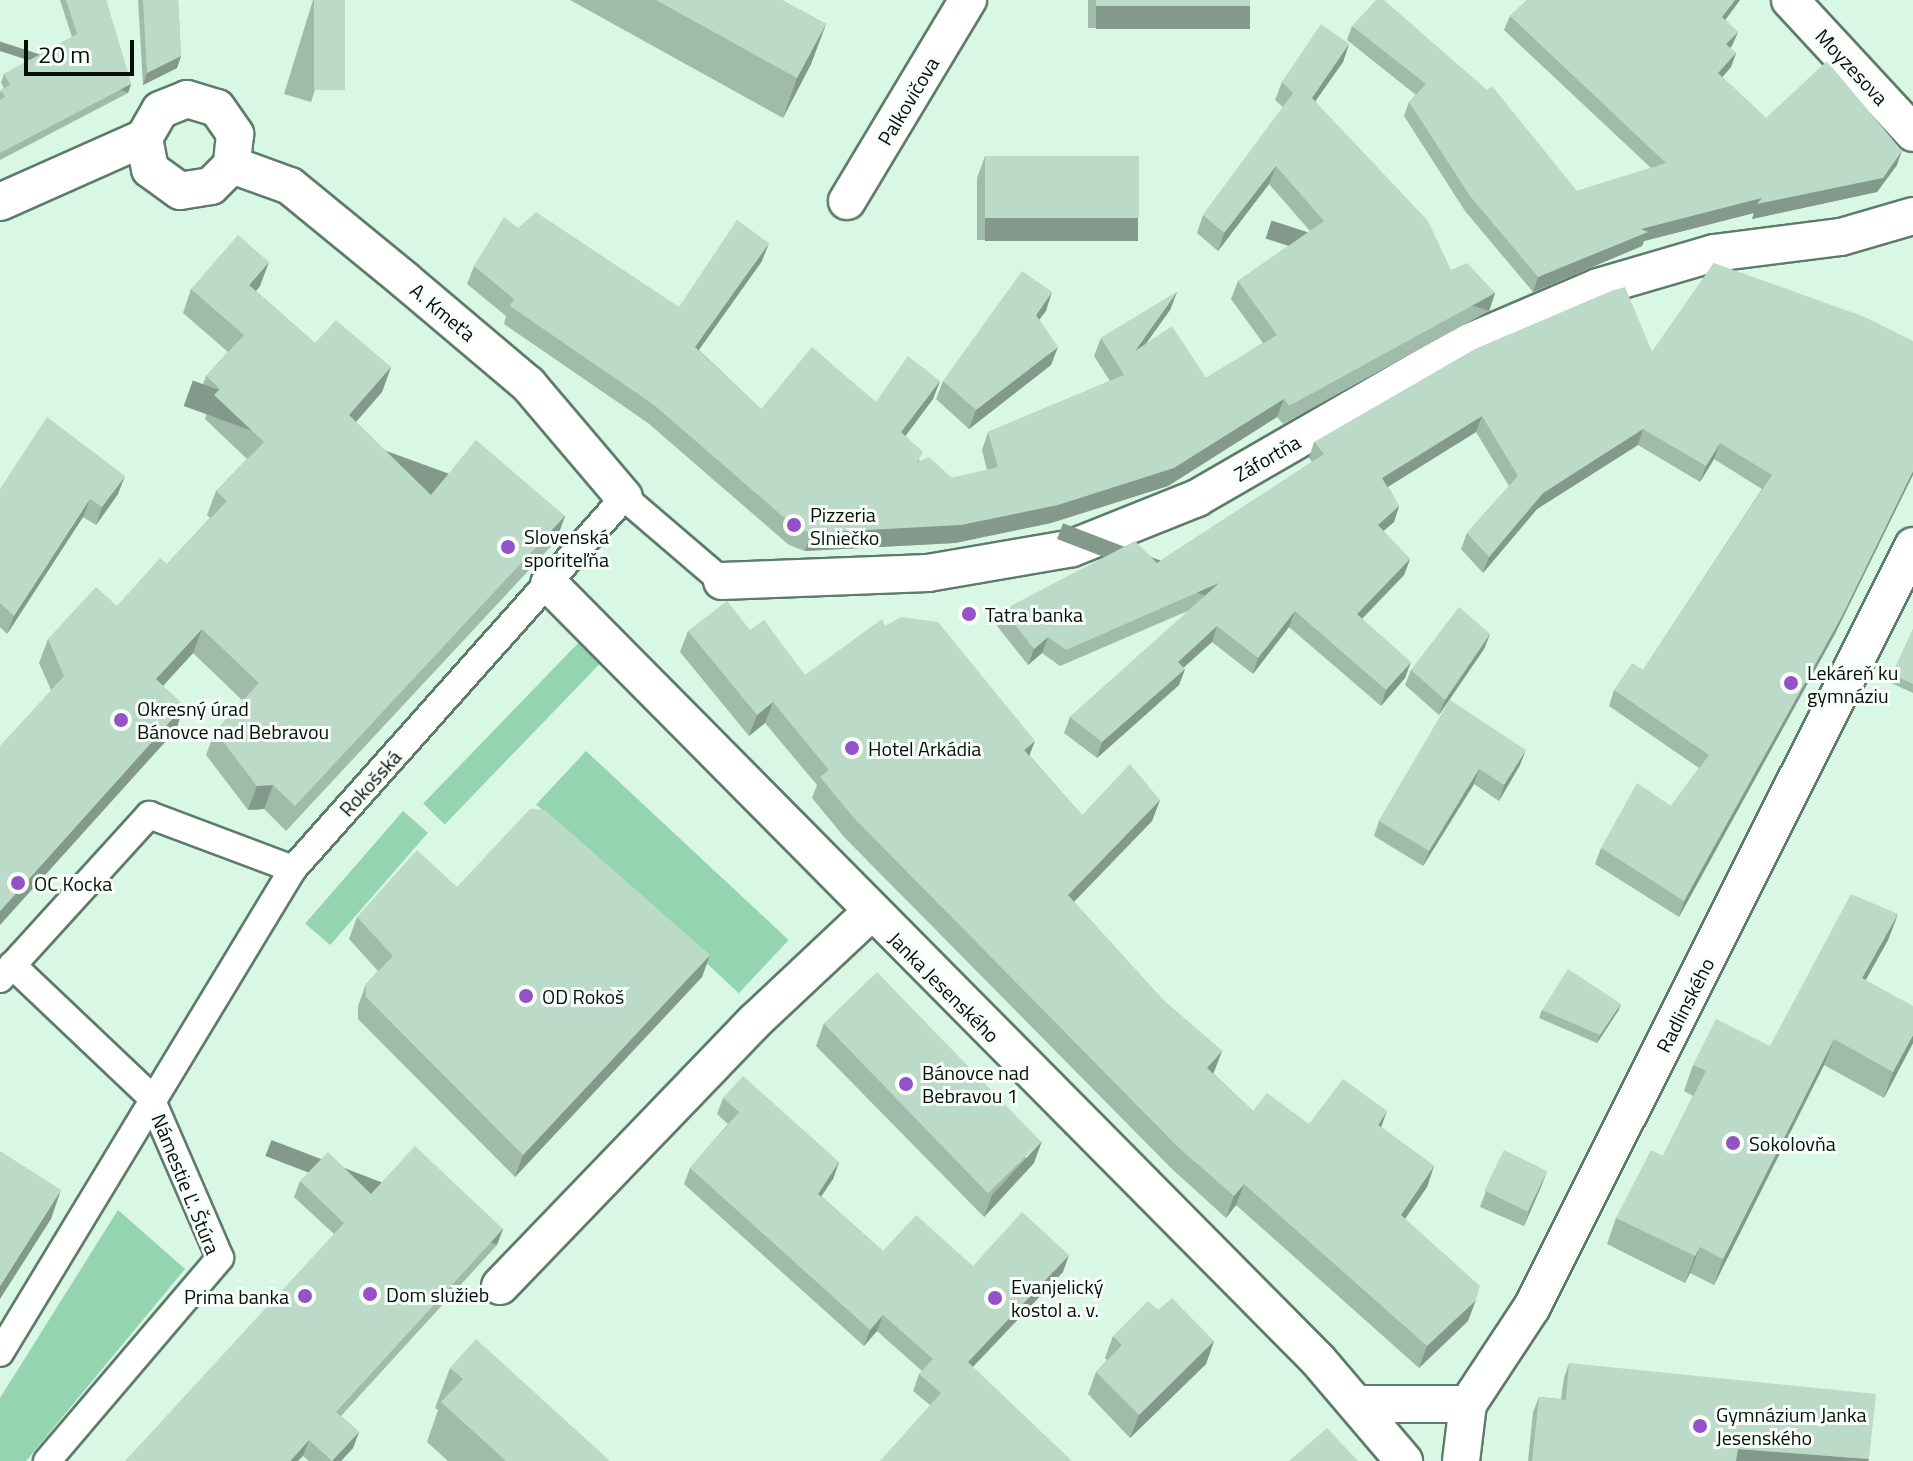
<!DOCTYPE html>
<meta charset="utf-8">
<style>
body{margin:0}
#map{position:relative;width:1913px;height:1461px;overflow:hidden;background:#d8f7e4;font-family:"Titillium Web",sans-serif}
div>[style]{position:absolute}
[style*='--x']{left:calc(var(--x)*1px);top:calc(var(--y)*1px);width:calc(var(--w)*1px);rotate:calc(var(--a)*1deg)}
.green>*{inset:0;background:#95d4b0;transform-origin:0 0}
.roads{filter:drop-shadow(2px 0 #5f7b6a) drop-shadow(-2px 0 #5f7b6a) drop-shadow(0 2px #5f7b6a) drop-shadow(0 -2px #5f7b6a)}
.pedestrian>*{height:26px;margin:-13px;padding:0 13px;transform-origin:13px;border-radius:13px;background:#fff}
.minor>*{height:36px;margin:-18px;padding:0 18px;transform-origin:18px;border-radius:18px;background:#fff}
.wall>*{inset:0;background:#a1bbab;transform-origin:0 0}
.shaded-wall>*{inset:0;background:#83998b;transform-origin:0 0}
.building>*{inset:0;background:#bbdac7;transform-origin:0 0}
.dots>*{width:22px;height:22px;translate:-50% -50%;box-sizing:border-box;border:4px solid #f7fdf9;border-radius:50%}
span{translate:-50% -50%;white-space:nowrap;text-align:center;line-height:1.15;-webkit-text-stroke:6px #f7fdf9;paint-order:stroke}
.street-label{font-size:20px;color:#050e08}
.poi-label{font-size:20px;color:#050e08}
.left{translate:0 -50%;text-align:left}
.right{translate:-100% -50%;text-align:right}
.scale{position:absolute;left:24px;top:40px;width:110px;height:36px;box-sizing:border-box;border:4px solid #050e08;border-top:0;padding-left:10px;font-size:24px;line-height:28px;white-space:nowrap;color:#050e08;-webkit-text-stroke:6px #f7fdf9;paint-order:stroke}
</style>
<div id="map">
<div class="green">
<div style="left:585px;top:636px;width:30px;height:233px;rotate:44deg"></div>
<div style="left:586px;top:751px;width:277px;height:73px;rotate:43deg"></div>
<div style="left:403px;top:811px;width:33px;height:149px;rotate:41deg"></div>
<div style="clip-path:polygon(118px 1210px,185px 1269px,26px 1461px,0 1461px,0 1398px)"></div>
</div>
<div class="roads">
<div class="pedestrian">
<div style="--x:12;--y:965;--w:190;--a:43.5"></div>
<div style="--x:150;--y:1096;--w:176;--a:66.6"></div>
<div style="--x:220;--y:1258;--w:267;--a:130.4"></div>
<div style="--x:0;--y:979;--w:222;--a:-47.7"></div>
<div style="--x:149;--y:815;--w:154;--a:20.6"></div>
<div style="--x:0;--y:1353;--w:566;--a:-58.81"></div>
<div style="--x:293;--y:869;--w:498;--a:-48.3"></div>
<div style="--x:624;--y:497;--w:129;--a:40.6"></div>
</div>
<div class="minor">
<div style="--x:1790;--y:0;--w:181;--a:47.2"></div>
<div style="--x:232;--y:165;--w:62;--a:19.9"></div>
<div style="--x:290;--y:186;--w:150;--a:39.3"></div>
<div style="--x:406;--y:281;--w:160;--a:40.2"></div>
<div style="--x:528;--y:384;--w:148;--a:49.7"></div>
<div style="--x:847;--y:201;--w:235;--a:-59"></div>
<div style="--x:0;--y:202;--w:158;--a:-24"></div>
<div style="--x:144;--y:138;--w:32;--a:-60"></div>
<div style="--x:160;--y:110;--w:29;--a:-22"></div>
<div style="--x:187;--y:99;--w:31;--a:17"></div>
<div style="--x:217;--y:108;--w:32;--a:55"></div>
<div style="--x:235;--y:134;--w:31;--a:96"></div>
<div style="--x:232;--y:165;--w:30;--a:135"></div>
<div style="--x:211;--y:186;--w:31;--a:171"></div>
<div style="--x:180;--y:191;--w:37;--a:-144"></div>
<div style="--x:150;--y:169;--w:32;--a:-101"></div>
<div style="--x:722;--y:581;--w:206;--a:-2.2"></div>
<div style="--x:928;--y:573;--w:146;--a:-9.8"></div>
<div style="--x:1072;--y:548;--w:135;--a:-21.8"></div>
<div style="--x:1197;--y:498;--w:304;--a:-30"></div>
<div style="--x:1460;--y:346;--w:150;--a:-23.1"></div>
<div style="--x:1598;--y:287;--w:121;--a:-16.3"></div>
<div style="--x:1714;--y:253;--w:128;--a:-7.2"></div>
<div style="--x:1841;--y:237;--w:75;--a:-16.3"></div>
<div style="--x:549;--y:584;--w:1092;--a:45.26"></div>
<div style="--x:1318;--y:1360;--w:133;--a:49.6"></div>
<div style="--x:500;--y:1286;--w:368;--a:-46.1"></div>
<div style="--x:755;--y:1021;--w:158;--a:-43.2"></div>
<div style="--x:1356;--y:1404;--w:112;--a:0"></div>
<div style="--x:1461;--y:1461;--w:57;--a:-83"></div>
<div style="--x:1468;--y:1404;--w:116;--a:-56.6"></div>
<div style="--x:1532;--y:1307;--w:851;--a:-63.4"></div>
</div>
</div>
<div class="wall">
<div style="clip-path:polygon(60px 0,106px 0,131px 84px,128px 93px,0 160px,0 93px,1px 90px,4px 88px,1px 83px,4px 74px,72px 37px)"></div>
<div style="clip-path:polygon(138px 0,178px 0,181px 56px,177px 68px,143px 85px)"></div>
<div style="clip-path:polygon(313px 0,345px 0,311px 102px,284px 94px)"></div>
<div style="clip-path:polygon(570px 0,782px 0,826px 24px,811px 64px,783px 118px)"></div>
<div style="left:1088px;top:0;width:162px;height:28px"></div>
<div style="clip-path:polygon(1527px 0,1740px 0,1725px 20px,1738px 32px,1730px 48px,1736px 53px,1731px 67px,1722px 77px,1766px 118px,1897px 165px,1877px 192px,1752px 219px,1754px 213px,1644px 241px,1642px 246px,1533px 292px,1465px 211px,1404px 116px,1409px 102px,1416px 95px,1347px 40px,1352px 26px,1577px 191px,1651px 168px,1504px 30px,1510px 16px)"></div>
<div style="clip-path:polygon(1349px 44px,1343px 62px,1315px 101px,1451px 270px,1495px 293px,1489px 311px,1283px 424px,1277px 417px,1168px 486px,1051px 523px,955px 543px,805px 551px,789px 545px,648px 423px,504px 324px,506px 316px,467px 284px,474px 266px,518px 228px,679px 307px,762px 261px,699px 350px,761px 409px,876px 402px,940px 381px,933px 399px,905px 436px,920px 461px,952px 478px,987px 470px,982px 450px,988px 432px,1110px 381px,1094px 356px,1101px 338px,1177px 292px,1170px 310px,1146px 343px,1206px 378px,1263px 343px,1231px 299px,1238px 281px,1310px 231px,1269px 184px,1218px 251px,1197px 233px,1203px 215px,1283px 107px,1275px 100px,1282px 82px)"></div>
<div style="clip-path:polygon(985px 156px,1138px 219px,1130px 241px,977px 240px,977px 178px)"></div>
<div style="clip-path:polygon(1714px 263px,1836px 632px,1679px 917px,1595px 864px,1601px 848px,1671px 806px,1699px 768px,1609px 706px,1614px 690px,1643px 670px,1762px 489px,1714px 459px,1700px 482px,1638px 445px,1537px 509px,1483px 573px,1461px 549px,1467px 533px,1509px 486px,1476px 432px,1388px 487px,1399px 506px,1394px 522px,1383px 531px,1410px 559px,1404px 575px,1362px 619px,1405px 678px,1381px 706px,1289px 627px,1253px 674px,1212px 642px,1183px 668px,1185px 669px,1179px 685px,1097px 758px,1064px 733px,1070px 717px,1190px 610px,1060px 666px,1042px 653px,1028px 665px,997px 626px,1003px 610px,1157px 563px,1312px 462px,1309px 458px,1314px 442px,1652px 352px)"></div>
<div style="clip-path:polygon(260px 286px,256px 291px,315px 343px,391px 367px,382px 392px,356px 422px,431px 495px,565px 516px,556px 541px,286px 831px,264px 809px,248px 810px,206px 755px,215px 731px,243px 701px,193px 653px,163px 686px,184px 706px,176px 730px,51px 690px,39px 663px,48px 639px,117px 606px,167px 564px,210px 518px,207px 515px,216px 491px,247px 459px,205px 419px,208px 410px,197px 400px,206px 376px,228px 352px,183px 313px,191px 289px)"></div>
<div style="clip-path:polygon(1046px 311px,1039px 319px,1051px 365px,969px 429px,936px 399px,943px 381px)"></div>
<div style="clip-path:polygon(0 489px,118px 494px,96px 525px,83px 517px,7px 634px,0 627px)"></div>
<div style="clip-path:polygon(885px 626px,1030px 756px,1082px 815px,1160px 800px,1152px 821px,1074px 902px,1163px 1000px,1222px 1051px,1213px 1073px,1253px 1111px,1309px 1124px,1381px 1127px,1434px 1166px,1427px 1187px,1405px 1219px,1468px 1321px,1419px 1368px,1236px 1205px,1226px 1218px,1172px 1169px,845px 838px,812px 798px,817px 785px,765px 723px,749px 736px,680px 652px,688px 631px,750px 630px,805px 675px)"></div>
<div style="clip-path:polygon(1913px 629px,1913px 693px,1889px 682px)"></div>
<div style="clip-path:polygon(1490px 634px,1484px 649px,1439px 715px,1405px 685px,1411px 670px)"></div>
<div style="clip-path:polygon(1450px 700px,1520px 765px,1499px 801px,1474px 784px,1423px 866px,1374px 836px,1379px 821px)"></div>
<div style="clip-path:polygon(457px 887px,702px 977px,515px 1177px,358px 1019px,358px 1006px,366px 984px,378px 971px,349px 939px,357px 917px)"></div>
<div style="clip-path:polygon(1898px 914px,1888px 940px,1866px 980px,1913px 1043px,1884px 1098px,1824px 1065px,1714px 1285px,1690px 1273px,1685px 1283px,1607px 1244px,1616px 1218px,1663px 1156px,1693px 1096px,1684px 1091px,1693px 1065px,1770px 1046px)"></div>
<div style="clip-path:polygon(1621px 1004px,1618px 1011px,1597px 1043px,1539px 1018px,1542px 1010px)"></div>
<div style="clip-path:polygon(824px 1023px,1034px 1163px,984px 1217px,816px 1046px)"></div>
<div style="clip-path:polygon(723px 1098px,839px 1162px,833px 1179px,821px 1196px,883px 1251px,973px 1266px,1063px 1272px,973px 1367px,930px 1405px,913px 1391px,919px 1374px,922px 1371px,877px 1331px,864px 1346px,684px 1184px,690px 1168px,728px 1124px,717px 1114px)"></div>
<div style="clip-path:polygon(1547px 1171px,1524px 1226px,1480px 1207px,1486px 1191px)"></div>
<div style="clip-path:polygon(300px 1181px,503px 1229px,497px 1245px,341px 1416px,359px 1432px,353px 1448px,341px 1461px,309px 1461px,303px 1456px,334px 1234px,294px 1197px)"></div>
<div style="clip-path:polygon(1158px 1310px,1214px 1341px,1206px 1364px,1130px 1438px,1088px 1394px,1096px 1372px,1107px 1360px,1105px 1358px,1113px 1336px)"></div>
<div style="clip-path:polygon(1569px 1363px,1869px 1459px,1868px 1461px,1528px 1461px,1533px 1412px,1539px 1397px,1561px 1399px,1564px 1378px)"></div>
<div style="clip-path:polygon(450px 1368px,610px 1461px,448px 1461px,427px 1442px,438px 1410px,435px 1408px)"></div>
</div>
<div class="shaded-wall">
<div style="clip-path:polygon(1735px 0,1740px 0,1717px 31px,1722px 17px)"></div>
<div style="left:1096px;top:6px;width:154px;height:23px"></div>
<div style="clip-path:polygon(826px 24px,811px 64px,783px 118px,797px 78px)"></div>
<div style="clip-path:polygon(1738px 32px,1732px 46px,1720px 58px,1726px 44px)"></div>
<div style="clip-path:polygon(1349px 44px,1343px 62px,1305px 116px,1312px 98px)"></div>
<div style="clip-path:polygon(1736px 53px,1731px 67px,1713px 88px,1718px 73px)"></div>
<div style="clip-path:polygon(181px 56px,177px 68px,143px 85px,147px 73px)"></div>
<div style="left:131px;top:84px;width:9px;height:148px;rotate:108deg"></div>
<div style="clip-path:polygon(1902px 151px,1897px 165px,1877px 192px,1752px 219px,1754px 213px,1644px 241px,1642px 246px,1533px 292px,1538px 277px,1641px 229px)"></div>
<div style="clip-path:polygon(1276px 166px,1269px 184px,1218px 251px,1224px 233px)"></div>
<div style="left:985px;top:218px;width:153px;height:23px"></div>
<div style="clip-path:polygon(769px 243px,762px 261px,688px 365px,695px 347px)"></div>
<div style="clip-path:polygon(269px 262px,260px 286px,240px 309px,249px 285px)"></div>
<div style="clip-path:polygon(1052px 292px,1046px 311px,1029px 333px,1036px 315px)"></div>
<div style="clip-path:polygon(1177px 292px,1170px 310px,1128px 369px,1135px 351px)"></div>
<div style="left:1495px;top:293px;width:19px;height:235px;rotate:108deg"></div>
<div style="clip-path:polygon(1058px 347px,1051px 365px,969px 429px,976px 410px)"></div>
<div style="clip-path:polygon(391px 367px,382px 392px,341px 439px,349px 415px)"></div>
<div style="clip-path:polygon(940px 381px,933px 399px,895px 450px,901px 432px)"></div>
<div style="clip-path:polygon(1284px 399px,1277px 417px,1168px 486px,1051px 523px,955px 543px,805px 551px,811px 533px)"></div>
<div style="clip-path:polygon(1482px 416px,1476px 432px,1376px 494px,1382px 478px)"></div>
<div style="clip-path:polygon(1643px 429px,1638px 445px,1537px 509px,1483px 573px,1489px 557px,1543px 493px)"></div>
<div style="clip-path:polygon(1720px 443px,1714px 459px,1700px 482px,1706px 466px)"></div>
<div style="clip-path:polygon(1913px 471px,1913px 475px,1836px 632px,1679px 917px,1684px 901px)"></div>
<div style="clip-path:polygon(125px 476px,118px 494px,96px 525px,102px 507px)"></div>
<div style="clip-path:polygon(90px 499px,83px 517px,7px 634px,14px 616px)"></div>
<div style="clip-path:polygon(1399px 506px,1394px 522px,1372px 541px,1378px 525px)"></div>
<div style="left:565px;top:516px;width:27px;height:396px;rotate:110deg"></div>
<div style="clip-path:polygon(1410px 559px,1404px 575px,1351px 630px,1357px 614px)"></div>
<div style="left:1219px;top:583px;width:17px;height:167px;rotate:111deg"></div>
<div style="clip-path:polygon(1295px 611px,1289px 627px,1253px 674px,1258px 658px)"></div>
<div style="clip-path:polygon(1217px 626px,1212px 642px,1172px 678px,1178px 662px)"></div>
<div style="clip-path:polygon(202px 629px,193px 653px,147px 703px,156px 679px)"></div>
<div style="clip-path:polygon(1490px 634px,1484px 649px,1439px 715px,1445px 700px)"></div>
<div style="clip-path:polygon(1048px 637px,1042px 653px,1028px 665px,1034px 649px)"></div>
<div style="clip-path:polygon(1411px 662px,1405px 678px,1381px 706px,1386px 690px)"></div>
<div style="clip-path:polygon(1185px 669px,1179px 685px,1097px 758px,1102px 742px)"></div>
<div style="clip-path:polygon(773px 702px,765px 723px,749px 736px,757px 715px)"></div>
<div style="clip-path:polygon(184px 706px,176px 730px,0 925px,0 911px)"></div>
<div style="clip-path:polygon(1035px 741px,1027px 762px,1024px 750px)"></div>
<div style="clip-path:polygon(1526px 750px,1520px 765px,1499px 801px,1504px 785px)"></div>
<div style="clip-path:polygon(1479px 769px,1474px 784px,1423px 866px,1429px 851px)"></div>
<div style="clip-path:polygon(273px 785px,264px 809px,248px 810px,257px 786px)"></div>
<div style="clip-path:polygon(1160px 800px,1152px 821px,1060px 916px,1068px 895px)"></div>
<div style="clip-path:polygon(1898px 914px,1888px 940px,1852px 1004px,1862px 978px)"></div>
<div style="clip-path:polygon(710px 955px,702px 977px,515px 1177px,523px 1155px)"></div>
<div style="clip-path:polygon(1621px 1004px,1618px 1011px,1597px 1043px,1600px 1035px)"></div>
<div style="clip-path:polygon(1913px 1035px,1913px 1043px,1884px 1098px,1893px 1072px)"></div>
<div style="clip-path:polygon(1834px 1039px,1824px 1065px,1714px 1285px,1723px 1259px)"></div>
<div style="clip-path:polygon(1222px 1051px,1214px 1072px,1200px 1089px,1207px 1068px)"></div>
<div style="clip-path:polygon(1387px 1111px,1379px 1133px,1378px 1125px)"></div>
<div style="clip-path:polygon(1042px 1141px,1034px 1163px,984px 1217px,992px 1195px)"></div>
<div style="clip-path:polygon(839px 1162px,833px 1179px,812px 1210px,818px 1194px)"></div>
<div style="clip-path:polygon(1434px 1166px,1427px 1187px,1393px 1236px,1401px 1215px)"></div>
<div style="clip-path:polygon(1547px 1171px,1541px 1187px,1524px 1226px,1529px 1211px)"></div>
<div style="clip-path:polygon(1244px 1184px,1236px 1205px,1226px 1218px,1234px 1196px)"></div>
<div style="clip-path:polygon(61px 1190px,51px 1219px,0 1299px,0 1286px)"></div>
<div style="left:503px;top:1229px;width:17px;height:248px;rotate:111deg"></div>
<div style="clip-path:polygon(1700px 1247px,1690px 1273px,1685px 1283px,1695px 1256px)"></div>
<div style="clip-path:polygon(1069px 1255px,1063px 1272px,962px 1378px,968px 1362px)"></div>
<div style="clip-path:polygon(1476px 1300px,1468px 1321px,1419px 1368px,1427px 1346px)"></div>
<div style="clip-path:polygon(883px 1315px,877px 1331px,864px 1346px,870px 1330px)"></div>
<div style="clip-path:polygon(1214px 1341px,1206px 1364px,1130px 1438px,1139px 1415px)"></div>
<div style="clip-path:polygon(359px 1432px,353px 1448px,341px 1461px,332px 1461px)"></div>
<div style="clip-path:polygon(309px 1440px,303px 1456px,298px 1461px,290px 1461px)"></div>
<div style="clip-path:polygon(1738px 1449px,1869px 1459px,1868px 1461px,1734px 1461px)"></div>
</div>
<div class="building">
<div style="clip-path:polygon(66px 0,106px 0,131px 84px,0 153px,0 100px,5px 97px,1px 90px,10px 85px,4px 74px,77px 34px)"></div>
<div style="clip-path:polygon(143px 0,178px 0,181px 56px,147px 73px)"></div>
<div style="left:314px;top:0;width:31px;height:90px"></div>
<div style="clip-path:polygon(656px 0,782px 0,826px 24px,797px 78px)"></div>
<div style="left:1096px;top:0;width:154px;height:6px"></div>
<div style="clip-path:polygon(1376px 0,1384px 0,1487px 90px,1492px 86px,1577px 191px,1666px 163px,1510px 16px,1527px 0,1735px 0,1722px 17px,1738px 32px,1726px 44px,1736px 53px,1718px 73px,1766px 118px,1827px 61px,1902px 151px,1883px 178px,1757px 204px,1762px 198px,1641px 229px,1648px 232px,1538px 277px,1470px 196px,1409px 102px,1426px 84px,1352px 26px)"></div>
<div style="clip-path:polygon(1321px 24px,1349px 44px,1312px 98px,1428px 221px,1451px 270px,1467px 263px,1495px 293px,1289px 406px,1284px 399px,1174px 468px,1058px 505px,961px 525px,811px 533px,795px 527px,654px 405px,510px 306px,514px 299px,474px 266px,504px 217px,518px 228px,536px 212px,679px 307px,737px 220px,769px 243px,695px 347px,761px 409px,812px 347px,876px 402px,908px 356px,940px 381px,901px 432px,923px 452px,917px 462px,929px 457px,952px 478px,998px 467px,988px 432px,1124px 375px,1101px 338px,1177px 292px,1135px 351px,1172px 326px,1206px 378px,1277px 335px,1238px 281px,1324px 221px,1276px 166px,1224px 233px,1203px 215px,1293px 93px,1282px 82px)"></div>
<div style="left:985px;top:156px;width:154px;height:62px"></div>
<div style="clip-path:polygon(238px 235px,269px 262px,249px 285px,315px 343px,336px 320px,391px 367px,349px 415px,431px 495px,476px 440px,565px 516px,295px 806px,273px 785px,257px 786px,215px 731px,259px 683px,202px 629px,156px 679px,184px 706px,0 911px,0 746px,64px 676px,48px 639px,96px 587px,117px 606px,160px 558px,167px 564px,227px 501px,216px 491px,264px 442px,214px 395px,220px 389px,206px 376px,244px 335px,191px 289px)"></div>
<div style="clip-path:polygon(1714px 263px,1865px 317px,1913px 341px,1913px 471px,1842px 616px,1684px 901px,1601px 848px,1637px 783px,1671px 806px,1709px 755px,1614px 690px,1632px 663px,1643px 670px,1772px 475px,1720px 443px,1706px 466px,1643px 429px,1543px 493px,1489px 557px,1467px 533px,1518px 476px,1482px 416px,1382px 478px,1399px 506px,1378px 525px,1410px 559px,1357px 614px,1411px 662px,1386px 690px,1295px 611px,1258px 658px,1217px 626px,1178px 662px,1185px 669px,1102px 742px,1070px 717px,1219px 583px,1066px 650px,1048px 637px,1034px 649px,1003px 610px,1135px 541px,1157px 563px,1324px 454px,1314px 442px,1475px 349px,1611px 291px,1625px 287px,1652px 352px)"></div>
<div style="clip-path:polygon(1022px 271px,1052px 292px,1036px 315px,1058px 347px,976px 410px,943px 381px)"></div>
<div style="clip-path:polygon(47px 417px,125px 476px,102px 507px,90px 499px,14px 616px,0 603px,0 489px)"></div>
<div style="clip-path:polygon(727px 601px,750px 630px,764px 620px,805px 675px,882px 619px,885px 626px,901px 617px,938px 622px,1035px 741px,1024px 750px,1082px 815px,1130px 764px,1160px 800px,1068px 895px,1163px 1000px,1222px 1051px,1207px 1068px,1253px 1111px,1267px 1093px,1309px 1124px,1343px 1079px,1387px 1111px,1378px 1125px,1434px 1166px,1401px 1215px,1480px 1286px,1476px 1300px,1427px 1346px,1244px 1184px,1234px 1196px,1179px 1148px,853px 817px,820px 777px,829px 770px,773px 702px,757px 715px,688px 631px)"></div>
<div style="clip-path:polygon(1459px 607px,1490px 634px,1445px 700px,1411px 670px)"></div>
<div style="clip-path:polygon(1913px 629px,1913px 684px,1892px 674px)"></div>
<div style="clip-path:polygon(1450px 700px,1526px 750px,1504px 785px,1479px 769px,1429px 851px,1379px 821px)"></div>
<div style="clip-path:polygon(530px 809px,545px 810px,710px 955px,523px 1155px,366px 997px,366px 984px,393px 956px,357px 917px,417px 850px,457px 887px)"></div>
<div style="clip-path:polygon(1851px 894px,1898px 914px,1862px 978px,1913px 1006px,1913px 1035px,1893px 1072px,1834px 1039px,1723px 1259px,1700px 1247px,1695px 1256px,1616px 1218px,1651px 1150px,1663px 1156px,1706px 1071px,1693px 1065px,1716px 1019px,1770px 1046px)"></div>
<div style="clip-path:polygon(1568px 969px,1621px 1004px,1600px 1035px,1542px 1010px)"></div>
<div style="left:877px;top:972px;width:236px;height:74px;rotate:46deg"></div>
<div style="clip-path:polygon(743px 1076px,839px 1162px,818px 1194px,883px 1251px,916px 1215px,973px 1266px,1022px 1212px,1069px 1255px,968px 1362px,1072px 1461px,880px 1461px,941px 1393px,919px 1374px,933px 1359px,883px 1315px,870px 1330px,690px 1168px,739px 1112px,723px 1098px)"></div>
<div style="clip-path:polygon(415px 1146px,503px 1229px,336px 1412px,359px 1432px,332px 1461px,309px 1440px,290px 1461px,125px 1461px,344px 1223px,300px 1181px,328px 1152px,371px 1194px)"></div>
<div style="left:1504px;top:1150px;width:48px;height:45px;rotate:26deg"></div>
<div style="clip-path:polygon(0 1151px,61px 1190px,0 1286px)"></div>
<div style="clip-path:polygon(1172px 1298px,1214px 1341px,1139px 1415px,1096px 1372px,1122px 1345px,1113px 1336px,1148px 1301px,1158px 1310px)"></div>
<div style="clip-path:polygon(476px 1339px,610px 1461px,506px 1461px,441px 1402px,463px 1379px,450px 1368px)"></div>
<div style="clip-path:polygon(1569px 1363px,1876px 1394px,1869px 1459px,1738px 1449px,1736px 1461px,1532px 1461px,1539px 1397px,1566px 1400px)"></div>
<div style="clip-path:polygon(1327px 1428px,1358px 1461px,1289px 1461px)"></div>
</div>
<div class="dots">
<div style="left:794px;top:525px;background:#9552c6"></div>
<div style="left:508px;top:547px;background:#9552c6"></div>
<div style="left:969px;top:614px;background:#9552c6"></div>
<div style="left:1791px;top:683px;background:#9552c6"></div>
<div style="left:121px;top:720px;background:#9552c6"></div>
<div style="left:852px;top:748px;background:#9552c6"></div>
<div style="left:18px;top:883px;background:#9552c6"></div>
<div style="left:526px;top:996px;background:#9552c6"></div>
<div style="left:906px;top:1084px;background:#9552c6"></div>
<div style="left:1733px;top:1143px;background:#9552c6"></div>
<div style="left:370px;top:1294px;background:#9552c6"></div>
<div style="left:305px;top:1296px;background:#9552c6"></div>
<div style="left:995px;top:1298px;background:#9552c6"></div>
<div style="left:1700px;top:1426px;background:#9552c6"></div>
</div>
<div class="street-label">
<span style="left:1852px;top:67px;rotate:47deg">Moyzesova</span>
<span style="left:908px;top:101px;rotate:-59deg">Palkovičova</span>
<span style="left:443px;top:312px;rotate:40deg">A. Kmeťa</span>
<span style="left:1267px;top:458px;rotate:-30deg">Záfortňa</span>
<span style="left:370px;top:783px;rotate:-48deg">Rokošská</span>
<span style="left:944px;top:987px;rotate:45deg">Janka Jesenského</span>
<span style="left:1685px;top:1005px;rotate:-63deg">Radlinského</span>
<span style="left:186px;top:1184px;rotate:68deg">Námestie Ľ. Štúra</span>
</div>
<div class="poi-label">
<span class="left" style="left:810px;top:526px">Pizzeria<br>Slniečko</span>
<span class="left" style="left:524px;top:548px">Slovenská<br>sporiteľňa</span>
<span class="left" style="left:985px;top:614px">Tatra banka</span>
<span class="left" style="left:1807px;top:684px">Lekáreň ku<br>gymnáziu</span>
<span class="left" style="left:137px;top:720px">Okresný úrad<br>Bánovce nad Bebravou</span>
<span class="left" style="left:868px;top:748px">Hotel Arkádia</span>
<span class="left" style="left:34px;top:883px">OC Kocka</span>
<span class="left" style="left:542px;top:996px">OD Rokoš</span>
<span class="left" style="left:922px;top:1084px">Bánovce nad<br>Bebravou 1</span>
<span class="left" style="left:1749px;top:1143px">Sokolovňa</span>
<span class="left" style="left:1011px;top:1298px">Evanjelický<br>kostol a. v.</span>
<span class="left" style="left:386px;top:1294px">Dom služieb</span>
<span class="right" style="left:289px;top:1296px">Prima banka</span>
<span class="left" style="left:1716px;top:1426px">Gymnázium Janka<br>Jesenského</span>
</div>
<div class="scale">20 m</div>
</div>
